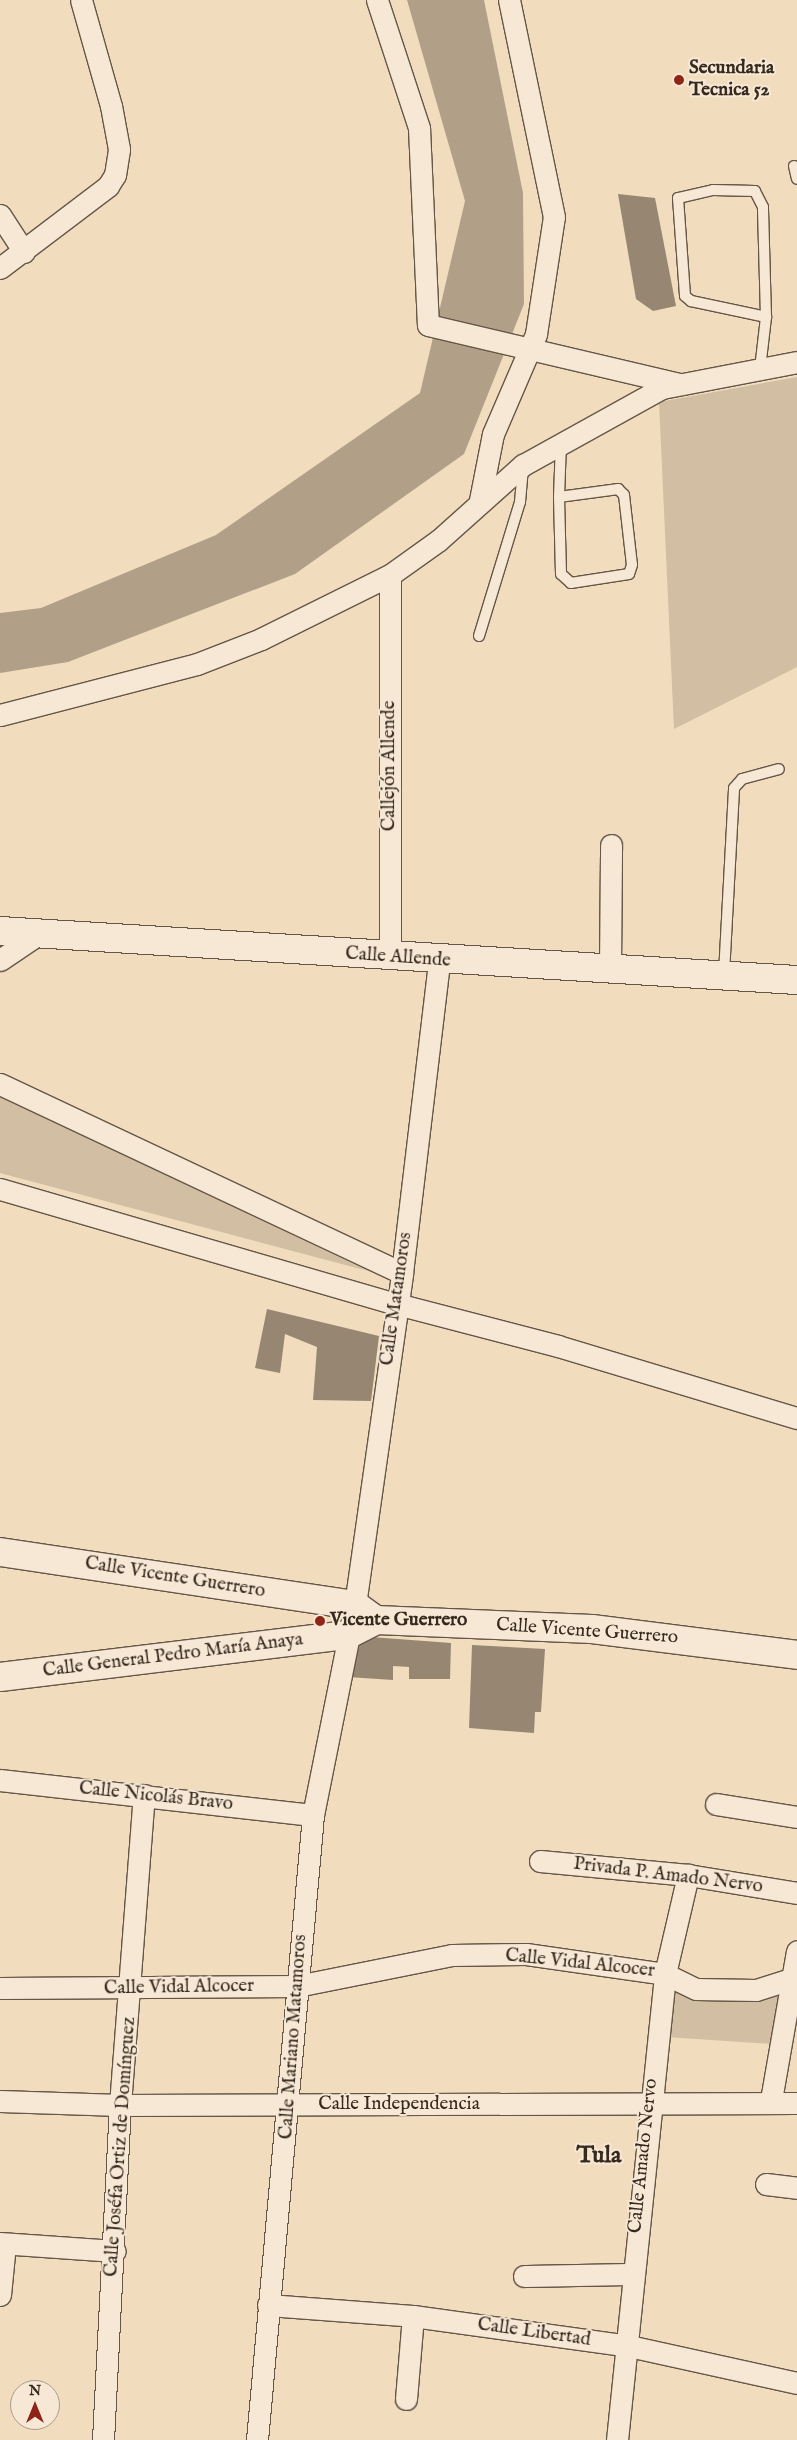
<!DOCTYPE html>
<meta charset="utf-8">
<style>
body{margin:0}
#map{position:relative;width:797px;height:2440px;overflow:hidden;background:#f1dcbe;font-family:"IM FELL English",serif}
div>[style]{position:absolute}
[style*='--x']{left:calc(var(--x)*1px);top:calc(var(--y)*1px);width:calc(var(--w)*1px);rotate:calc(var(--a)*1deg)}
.green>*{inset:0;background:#d1bea3}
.water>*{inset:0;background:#b19f88}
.building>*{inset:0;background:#978772}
.roads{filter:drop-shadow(1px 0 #655647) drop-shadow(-1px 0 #655647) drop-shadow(0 1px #655647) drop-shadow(0 -1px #655647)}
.lane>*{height:10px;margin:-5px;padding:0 5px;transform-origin:5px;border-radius:5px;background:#f6e8d5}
.street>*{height:21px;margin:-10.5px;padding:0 10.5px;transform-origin:10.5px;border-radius:10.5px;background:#f6e8d5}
.secondary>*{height:28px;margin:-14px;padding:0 14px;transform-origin:14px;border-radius:14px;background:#f6e8d5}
.dots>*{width:14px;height:14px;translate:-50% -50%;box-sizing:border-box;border:2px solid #f6e8d5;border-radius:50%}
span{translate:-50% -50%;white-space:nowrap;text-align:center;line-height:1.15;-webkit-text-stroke:4px #f6e8d5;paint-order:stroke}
.poi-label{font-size:19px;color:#362a1f;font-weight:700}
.left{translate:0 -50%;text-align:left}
.street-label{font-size:19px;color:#362a1f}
.district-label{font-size:24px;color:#362a1f;font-weight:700}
.north{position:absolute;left:10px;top:2380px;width:50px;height:50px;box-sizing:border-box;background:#f6e8d5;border:1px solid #a99c8c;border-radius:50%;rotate:0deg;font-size:14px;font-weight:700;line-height:20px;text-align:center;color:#362a1f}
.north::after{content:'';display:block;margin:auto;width:18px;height:22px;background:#8f2418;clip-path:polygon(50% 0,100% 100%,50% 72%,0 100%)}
</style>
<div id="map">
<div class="green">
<div style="clip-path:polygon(797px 377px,797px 667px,674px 729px,659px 402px)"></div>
<div style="clip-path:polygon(0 1096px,368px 1271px,0 1173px)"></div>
<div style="clip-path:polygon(673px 1987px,696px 1999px,755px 2002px,782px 1988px,773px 2044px,666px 2037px)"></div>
</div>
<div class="water">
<div style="clip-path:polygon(407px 0,484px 0,523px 193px,524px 304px,464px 454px,295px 574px,68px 662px,0 673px,0 613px,41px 608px,216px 535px,420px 393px,465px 201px)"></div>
</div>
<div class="building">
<div style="clip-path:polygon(618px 194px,655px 198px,676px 306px,653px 311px,636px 299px)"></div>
<div style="clip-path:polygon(267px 1309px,379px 1336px,371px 1401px,313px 1400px,317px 1347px,285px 1334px,280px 1373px,255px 1368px)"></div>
<div style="clip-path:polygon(358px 1636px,451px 1643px,450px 1679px,409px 1679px,409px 1667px,393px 1666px,393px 1680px,348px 1677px)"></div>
<div style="clip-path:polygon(472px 1645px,545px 1649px,541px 1712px,535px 1712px,534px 1733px,469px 1728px)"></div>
</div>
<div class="roads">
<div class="lane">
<div style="--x:794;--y:166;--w:13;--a:77"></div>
<div style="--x:760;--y:369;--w:52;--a:-83.4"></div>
<div style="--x:766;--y:317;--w:110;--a:-91.6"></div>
<div style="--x:763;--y:207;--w:18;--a:-117"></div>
<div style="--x:755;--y:191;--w:42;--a:-178.6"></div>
<div style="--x:713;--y:190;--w:36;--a:167"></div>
<div style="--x:678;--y:198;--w:98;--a:85.9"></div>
<div style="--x:685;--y:296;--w:8;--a:40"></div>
<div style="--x:691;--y:301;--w:77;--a:12"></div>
<div style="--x:559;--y:497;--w:60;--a:-7.7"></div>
<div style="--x:618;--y:489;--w:8;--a:45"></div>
<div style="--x:624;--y:495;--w:70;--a:83.5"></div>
<div style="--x:632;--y:565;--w:9;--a:108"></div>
<div style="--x:629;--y:574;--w:59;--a:171.2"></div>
<div style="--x:571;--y:583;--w:13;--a:-138"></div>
<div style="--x:561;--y:574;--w:77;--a:-91.5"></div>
<div style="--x:559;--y:497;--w:55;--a:-87.9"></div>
<div style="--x:479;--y:636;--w:140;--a:-73"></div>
<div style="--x:520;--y:502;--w:36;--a:-85"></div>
<div style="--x:724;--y:974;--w:186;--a:-86.9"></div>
<div style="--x:734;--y:788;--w:12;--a:-48"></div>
<div style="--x:742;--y:779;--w:38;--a:-15"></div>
</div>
<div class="street">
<div style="--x:377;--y:0;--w:135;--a:71.8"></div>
<div style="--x:419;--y:128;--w:197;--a:87.4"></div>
<div style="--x:428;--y:325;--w:258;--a:13.2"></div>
<div style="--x:0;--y:215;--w:44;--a:57"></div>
<div style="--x:0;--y:268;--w:136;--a:-37.2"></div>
<div style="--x:108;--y:186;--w:13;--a:-58"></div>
<div style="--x:115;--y:175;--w:26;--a:-81"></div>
<div style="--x:119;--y:149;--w:44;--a:-100.5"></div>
<div style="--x:111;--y:106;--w:110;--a:-105.8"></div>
<div style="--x:480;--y:500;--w:67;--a:-78.9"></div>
<div style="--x:493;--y:434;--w:109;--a:-66.7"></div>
<div style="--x:536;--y:334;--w:118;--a:-81.3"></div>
<div style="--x:554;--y:217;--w:222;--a:-101.7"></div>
<div style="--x:0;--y:715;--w:203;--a:-14.5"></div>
<div style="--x:197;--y:664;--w:69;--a:-21.3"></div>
<div style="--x:261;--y:639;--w:144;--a:-26.4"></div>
<div style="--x:390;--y:575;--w:60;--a:-35.5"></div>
<div style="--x:439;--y:540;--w:113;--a:-41.8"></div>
<div style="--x:523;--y:465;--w:159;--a:-29"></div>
<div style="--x:662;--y:388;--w:137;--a:-10.9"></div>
<div style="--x:390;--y:957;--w:382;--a:-90"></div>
<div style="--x:0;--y:960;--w:48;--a:-34"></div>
<div style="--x:610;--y:968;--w:123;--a:-89.5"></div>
<div style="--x:0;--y:1084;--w:444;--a:25.2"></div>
<div style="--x:0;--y:1189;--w:413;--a:16.2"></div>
<div style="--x:397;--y:1304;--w:166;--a:14.6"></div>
<div style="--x:558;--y:1346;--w:250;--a:16.8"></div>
<div style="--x:0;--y:1780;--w:315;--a:6.4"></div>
<div style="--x:716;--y:1804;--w:82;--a:9.1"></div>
<div style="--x:540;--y:1861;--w:149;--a:5.4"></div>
<div style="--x:688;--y:1875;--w:110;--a:9.4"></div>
<div style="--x:0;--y:1988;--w:297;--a:-0.4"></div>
<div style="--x:297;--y:1986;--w:158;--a:-11.3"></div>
<div style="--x:452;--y:1955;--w:74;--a:-0.8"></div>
<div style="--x:526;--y:1954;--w:140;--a:8.2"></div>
<div style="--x:665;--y:1974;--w:34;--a:26"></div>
<div style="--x:696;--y:1989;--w:60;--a:1"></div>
<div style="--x:756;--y:1990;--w:43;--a:-17.6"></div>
<div style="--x:771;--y:2100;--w:151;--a:-80.1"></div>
<div style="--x:0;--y:2101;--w:120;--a:1.9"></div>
<div style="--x:120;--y:2105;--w:677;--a:-0.17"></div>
<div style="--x:766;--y:2184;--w:31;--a:7"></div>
<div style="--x:0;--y:2243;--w:115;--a:4"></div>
<div style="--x:524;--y:2276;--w:107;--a:-1.1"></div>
<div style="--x:0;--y:2295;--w:51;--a:-84.4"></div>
<div style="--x:268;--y:2305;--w:145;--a:4.3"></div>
<div style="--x:413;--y:2316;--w:218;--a:7.9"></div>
<div style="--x:629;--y:2346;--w:172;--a:12.4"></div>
<div style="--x:406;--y:2399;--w:83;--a:-85.2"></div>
<div style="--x:103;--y:2440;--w:335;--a:-87.1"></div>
<div style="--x:120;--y:2105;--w:311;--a:-85.6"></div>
<div style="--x:257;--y:2440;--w:628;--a:-84.88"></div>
<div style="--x:313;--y:1815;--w:214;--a:-78.7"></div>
<div style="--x:355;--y:1605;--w:335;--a:-81.9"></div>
<div style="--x:402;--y:1273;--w:314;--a:-83.2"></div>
<div style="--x:617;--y:2440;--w:468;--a:-84.1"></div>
<div style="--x:665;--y:1974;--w:102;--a:-76.9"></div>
</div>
<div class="secondary">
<div style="--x:0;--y:931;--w:799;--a:3.52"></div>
<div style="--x:0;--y:1552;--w:359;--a:8.5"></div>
<div style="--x:355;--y:1605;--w:26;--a:36"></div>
<div style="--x:0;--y:1677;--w:350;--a:-6.9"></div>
<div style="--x:347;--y:1635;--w:33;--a:-27"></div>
<div style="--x:376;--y:1620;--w:216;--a:2.4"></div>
<div style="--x:592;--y:1629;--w:207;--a:7.2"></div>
</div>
</div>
<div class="dots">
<div style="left:679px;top:80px;background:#8f2418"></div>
<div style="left:320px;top:1621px;background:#8f2418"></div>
</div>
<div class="poi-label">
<span class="left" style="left:689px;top:80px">Secundaria<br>Tecnica 52</span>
<span class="left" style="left:330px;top:1621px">Vicente Guerrero</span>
</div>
<div class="street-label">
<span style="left:390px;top:766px;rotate:-90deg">Callejón Allende</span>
<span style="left:398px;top:958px;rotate:4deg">Calle Allende</span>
<span style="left:397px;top:1299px;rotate:-82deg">Calle Matamoros</span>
<span style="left:175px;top:1578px;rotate:9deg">Calle Vicente Guerrero</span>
<span style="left:587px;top:1632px;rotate:4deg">Calle Vicente Guerrero</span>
<span style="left:173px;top:1656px;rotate:-7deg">Calle General Pedro María Anaya</span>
<span style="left:156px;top:1797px;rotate:6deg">Calle Nicolás Bravo</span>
<span style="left:668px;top:1876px;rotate:7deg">Privada P. Amado Nervo</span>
<span style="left:580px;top:1964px;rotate:6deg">Calle Vidal Alcocer</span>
<span style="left:179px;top:1988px;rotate:-1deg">Calle Vidal Alcocer</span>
<span style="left:294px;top:2037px;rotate:-86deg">Calle Mariano Matamoros</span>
<span style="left:399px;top:2105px">Calle Independencia</span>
<span style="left:121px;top:2147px;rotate:-86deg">Calle Joséfa Ortiz de Domínguez</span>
<span style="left:644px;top:2156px;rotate:-84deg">Calle Amado Nervo</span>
<span style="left:534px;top:2333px;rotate:8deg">Calle Libertad</span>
</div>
<div class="district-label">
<span style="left:599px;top:2156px">Tula</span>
</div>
<div class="north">N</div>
</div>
